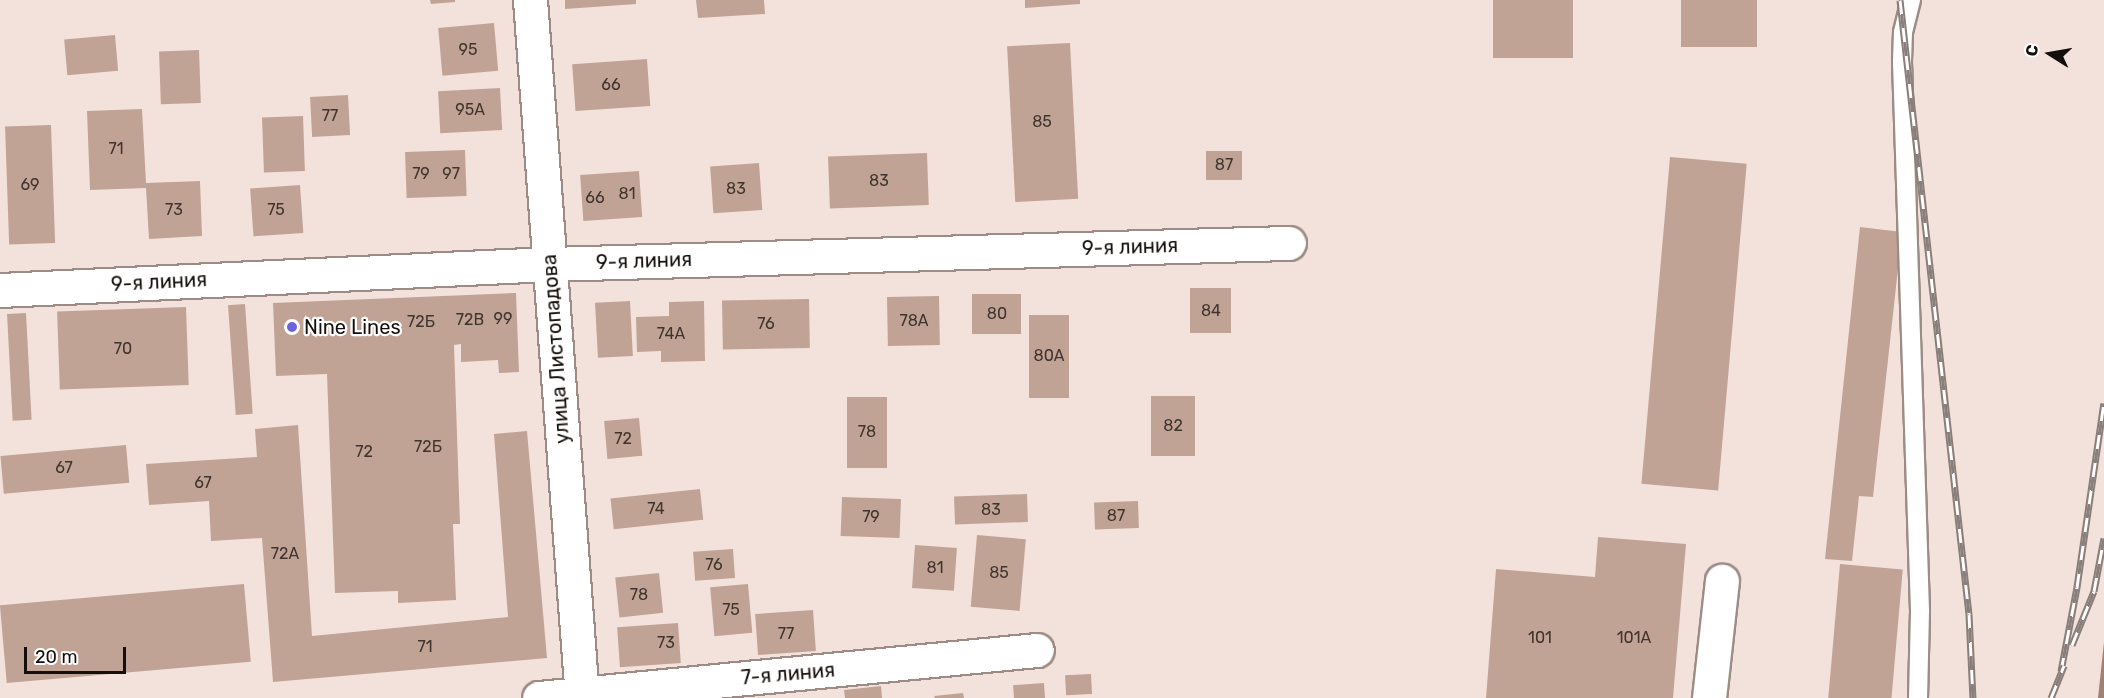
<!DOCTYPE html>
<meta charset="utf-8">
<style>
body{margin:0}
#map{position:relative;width:2104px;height:698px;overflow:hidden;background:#f3e2db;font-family:Rubik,sans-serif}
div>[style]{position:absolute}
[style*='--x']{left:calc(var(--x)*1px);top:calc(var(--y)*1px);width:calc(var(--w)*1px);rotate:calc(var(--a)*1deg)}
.water>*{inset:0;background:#a08275}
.building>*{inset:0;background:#c1a395;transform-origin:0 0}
.roads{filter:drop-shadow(2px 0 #9c8c85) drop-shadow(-2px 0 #9c8c85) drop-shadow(0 2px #9c8c85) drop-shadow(0 -2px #9c8c85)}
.service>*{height:18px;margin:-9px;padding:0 9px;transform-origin:9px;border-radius:9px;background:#fff}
.minor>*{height:33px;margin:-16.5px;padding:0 16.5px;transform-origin:16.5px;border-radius:16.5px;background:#fff}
.rail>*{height:7px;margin-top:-3.5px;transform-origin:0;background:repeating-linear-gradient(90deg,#fff 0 14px,#897e79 0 28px);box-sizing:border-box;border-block:2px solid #897e79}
.dots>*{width:16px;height:16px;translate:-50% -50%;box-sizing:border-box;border:3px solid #fff;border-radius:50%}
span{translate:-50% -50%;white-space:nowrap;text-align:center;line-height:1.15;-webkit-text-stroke:4.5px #fff;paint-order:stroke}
.number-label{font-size:16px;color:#3f342e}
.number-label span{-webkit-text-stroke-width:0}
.street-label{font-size:20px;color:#140f0c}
.poi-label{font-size:20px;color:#140f0c}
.left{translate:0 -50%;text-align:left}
.north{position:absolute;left:2020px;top:24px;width:60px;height:60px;-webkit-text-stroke:4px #fff;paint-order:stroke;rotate:281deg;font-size:16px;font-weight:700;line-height:24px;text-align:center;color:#140f0c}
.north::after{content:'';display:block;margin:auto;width:21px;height:27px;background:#140f0c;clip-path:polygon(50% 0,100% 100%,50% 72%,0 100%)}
.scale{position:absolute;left:24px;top:647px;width:102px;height:27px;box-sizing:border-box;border:3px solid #140f0c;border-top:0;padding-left:8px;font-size:18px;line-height:21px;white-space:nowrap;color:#140f0c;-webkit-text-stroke:4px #fff;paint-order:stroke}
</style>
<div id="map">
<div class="water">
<div style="clip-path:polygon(2104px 642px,2104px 698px,2098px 698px)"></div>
</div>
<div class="building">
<div style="clip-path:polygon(430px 0,455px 0,455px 2px,431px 4px)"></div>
<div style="clip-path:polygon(565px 0,636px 0,636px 4px,565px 9px)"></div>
<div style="clip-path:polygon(696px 0,764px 0,765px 14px,698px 18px)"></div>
<div style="clip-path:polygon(1025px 0,1080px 0,1080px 4px,1025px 8px)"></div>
<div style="left:1493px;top:0;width:80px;height:58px"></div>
<div style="left:1681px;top:0;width:76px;height:47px"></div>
<div style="left:494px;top:23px;width:48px;height:56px;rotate:85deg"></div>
<div style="left:115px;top:35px;width:36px;height:51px;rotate:85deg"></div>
<div style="left:1070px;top:43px;width:156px;height:63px;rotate:87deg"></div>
<div style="left:199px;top:50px;width:53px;height:40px;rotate:88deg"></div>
<div style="left:647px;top:59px;width:47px;height:75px;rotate:86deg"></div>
<div style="left:500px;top:88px;width:42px;height:62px;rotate:87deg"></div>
<div style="left:348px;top:95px;width:40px;height:38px;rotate:87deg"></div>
<div style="clip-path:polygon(142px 109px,146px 183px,200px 181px,202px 236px,149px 239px,146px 188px,90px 190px,87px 111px)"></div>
<div style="left:303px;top:116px;width:55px;height:41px;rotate:88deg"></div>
<div style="left:51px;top:125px;width:118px;height:46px;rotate:88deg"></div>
<div style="left:465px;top:150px;width:46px;height:60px;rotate:88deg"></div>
<div style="left:1206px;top:151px;width:36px;height:29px"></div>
<div style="left:927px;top:153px;width:52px;height:99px;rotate:88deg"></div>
<div style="left:1670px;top:157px;width:77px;height:328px;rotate:5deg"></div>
<div style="left:759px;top:163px;width:47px;height:49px;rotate:86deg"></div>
<div style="left:639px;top:171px;width:46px;height:59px;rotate:86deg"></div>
<div style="left:300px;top:185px;width:48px;height:50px;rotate:86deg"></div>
<div style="clip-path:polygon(1860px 227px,1902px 232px,1873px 497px,1859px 496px,1852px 561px,1825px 559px)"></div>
<div style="left:1190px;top:288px;width:41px;height:45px"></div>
<div style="clip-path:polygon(516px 293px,519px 372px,499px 373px,498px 360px,461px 362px,461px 344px,454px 345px,460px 524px,453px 524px,456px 600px,398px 603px,398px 591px,335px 593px,327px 374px,276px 376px,273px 303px)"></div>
<div style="left:972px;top:294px;width:49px;height:40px"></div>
<div style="left:939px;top:296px;width:49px;height:52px;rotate:89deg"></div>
<div style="left:809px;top:299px;width:49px;height:87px;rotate:89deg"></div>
<div style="left:630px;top:301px;width:55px;height:35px;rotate:87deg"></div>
<div style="clip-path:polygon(704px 301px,705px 361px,661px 362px,661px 351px,637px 352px,636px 317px,669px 316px,669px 302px)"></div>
<div style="left:245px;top:304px;width:110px;height:17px;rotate:86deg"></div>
<div style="left:186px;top:307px;width:78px;height:129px;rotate:88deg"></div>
<div style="left:26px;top:313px;width:107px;height:19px;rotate:87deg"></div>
<div style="left:1029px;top:315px;width:40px;height:83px"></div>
<div style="left:1151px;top:396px;width:44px;height:60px"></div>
<div style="left:847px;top:397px;width:40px;height:71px"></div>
<div style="left:639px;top:418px;width:38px;height:35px;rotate:85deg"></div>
<div style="clip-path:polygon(298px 425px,312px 636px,508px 617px,494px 434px,527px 431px,547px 658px,273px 682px,262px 538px,211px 541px,209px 501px,149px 505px,146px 464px,257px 457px,255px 429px)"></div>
<div style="left:126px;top:445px;width:38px;height:126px;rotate:85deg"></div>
<div style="left:700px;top:489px;width:31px;height:90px;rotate:84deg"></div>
<div style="left:1027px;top:494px;width:28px;height:73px;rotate:88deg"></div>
<div style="left:842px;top:497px;width:59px;height:39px;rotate:2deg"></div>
<div style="left:1138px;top:501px;width:27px;height:44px;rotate:88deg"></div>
<div style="left:977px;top:535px;width:49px;height:72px;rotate:5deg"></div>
<div style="clip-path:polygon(1598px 537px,1686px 544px,1673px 698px,1486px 698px,1496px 569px,1595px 577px)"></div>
<div style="left:915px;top:545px;width:42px;height:43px;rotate:4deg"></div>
<div style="left:733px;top:549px;width:29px;height:40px;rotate:86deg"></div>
<div style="left:1840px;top:564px;width:63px;height:135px;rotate:5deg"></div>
<div style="left:659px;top:573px;width:40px;height:44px;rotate:84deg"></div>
<div style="left:244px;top:584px;width:78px;height:245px;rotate:85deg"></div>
<div style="left:748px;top:584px;width:49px;height:38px;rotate:85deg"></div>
<div style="left:813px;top:610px;width:41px;height:58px;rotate:86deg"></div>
<div style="left:678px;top:623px;width:40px;height:61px;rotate:86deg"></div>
<div style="left:1091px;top:674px;width:20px;height:26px;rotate:87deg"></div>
<div style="left:1044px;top:683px;width:15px;height:31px;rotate:86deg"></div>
<div style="clip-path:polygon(881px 686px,882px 698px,845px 698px,844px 690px)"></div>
<div style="clip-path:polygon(963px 693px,964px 698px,935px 698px,934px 696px)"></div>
</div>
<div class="roads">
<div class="service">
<div style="--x:1911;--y:0;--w:33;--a:104"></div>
<div style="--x:1903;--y:32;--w:30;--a:92"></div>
<div style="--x:1902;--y:62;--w:549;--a:88.12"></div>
<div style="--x:1920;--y:611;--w:87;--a:91.3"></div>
</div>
<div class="minor">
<div style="--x:530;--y:0;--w:700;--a:85.74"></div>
<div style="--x:0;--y:290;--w:550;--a:-2.71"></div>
<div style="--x:549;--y:264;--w:740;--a:-1.63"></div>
<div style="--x:539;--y:698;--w:500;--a:-5.51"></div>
<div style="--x:1709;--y:698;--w:118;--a:-83.7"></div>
</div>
</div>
<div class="rail">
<div style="--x:1900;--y:0;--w:618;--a:83.59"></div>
<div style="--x:1969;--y:614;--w:84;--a:87.3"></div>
<div style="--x:2072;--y:645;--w:58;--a:-67.8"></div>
<div style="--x:2094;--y:591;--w:54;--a:-79.3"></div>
<div style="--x:2061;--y:671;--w:86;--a:-79.2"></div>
<div style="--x:2077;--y:587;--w:186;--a:-81.7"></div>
<div style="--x:2051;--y:698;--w:35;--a:-68"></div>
</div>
<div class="dots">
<div style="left:292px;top:327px;background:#6e63dd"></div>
</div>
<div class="number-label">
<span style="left:468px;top:50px">95</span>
<span style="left:611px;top:85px">66</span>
<span style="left:470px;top:110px">95А</span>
<span style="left:330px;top:116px">77</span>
<span style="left:1042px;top:122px">85</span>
<span style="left:116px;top:149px">71</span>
<span style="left:1224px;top:165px">87</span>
<span style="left:421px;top:174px">79</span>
<span style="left:451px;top:174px">97</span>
<span style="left:879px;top:181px">83</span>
<span style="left:30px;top:185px">69</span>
<span style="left:736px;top:189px">83</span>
<span style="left:627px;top:194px">81</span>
<span style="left:595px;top:198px">66</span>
<span style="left:174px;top:210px">73</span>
<span style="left:276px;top:210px">75</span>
<span style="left:1211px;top:311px">84</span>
<span style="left:997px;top:314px">80</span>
<span style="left:503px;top:319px">99</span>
<span style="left:470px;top:320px">72В</span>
<span style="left:914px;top:321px">78А</span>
<span style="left:421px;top:322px">72Б</span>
<span style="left:766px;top:324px">76</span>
<span style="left:671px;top:334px">74А</span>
<span style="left:123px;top:349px">70</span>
<span style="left:1049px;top:356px">80А</span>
<span style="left:1173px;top:426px">82</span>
<span style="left:867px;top:432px">78</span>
<span style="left:623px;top:439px">72</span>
<span style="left:428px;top:447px">72Б</span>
<span style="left:364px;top:452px">72</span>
<span style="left:64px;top:468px">67</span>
<span style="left:203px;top:483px">67</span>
<span style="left:656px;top:509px">74</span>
<span style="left:991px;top:510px">83</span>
<span style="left:1116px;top:516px">87</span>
<span style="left:871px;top:517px">79</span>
<span style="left:285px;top:554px">72А</span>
<span style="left:714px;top:565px">76</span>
<span style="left:935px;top:568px">81</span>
<span style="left:999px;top:573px">85</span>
<span style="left:639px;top:595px">78</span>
<span style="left:731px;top:610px">75</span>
<span style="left:786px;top:634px">77</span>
<span style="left:1540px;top:638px">101</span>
<span style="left:1634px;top:638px">101А</span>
<span style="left:666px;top:643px">73</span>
<span style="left:425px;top:647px">71</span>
</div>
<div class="street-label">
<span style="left:1130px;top:247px;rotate:-2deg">9-я линия</span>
<span style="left:644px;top:261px;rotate:-2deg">9-я линия</span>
<span style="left:159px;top:282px;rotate:-3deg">9-я линия</span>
<span style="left:556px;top:349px;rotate:-94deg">улица Листопадова</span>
<span style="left:788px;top:674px;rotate:-5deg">7-я линия</span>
</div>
<div class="poi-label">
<span class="left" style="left:304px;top:327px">Nine Lines</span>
</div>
<div class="north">С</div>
<div class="scale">20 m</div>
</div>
